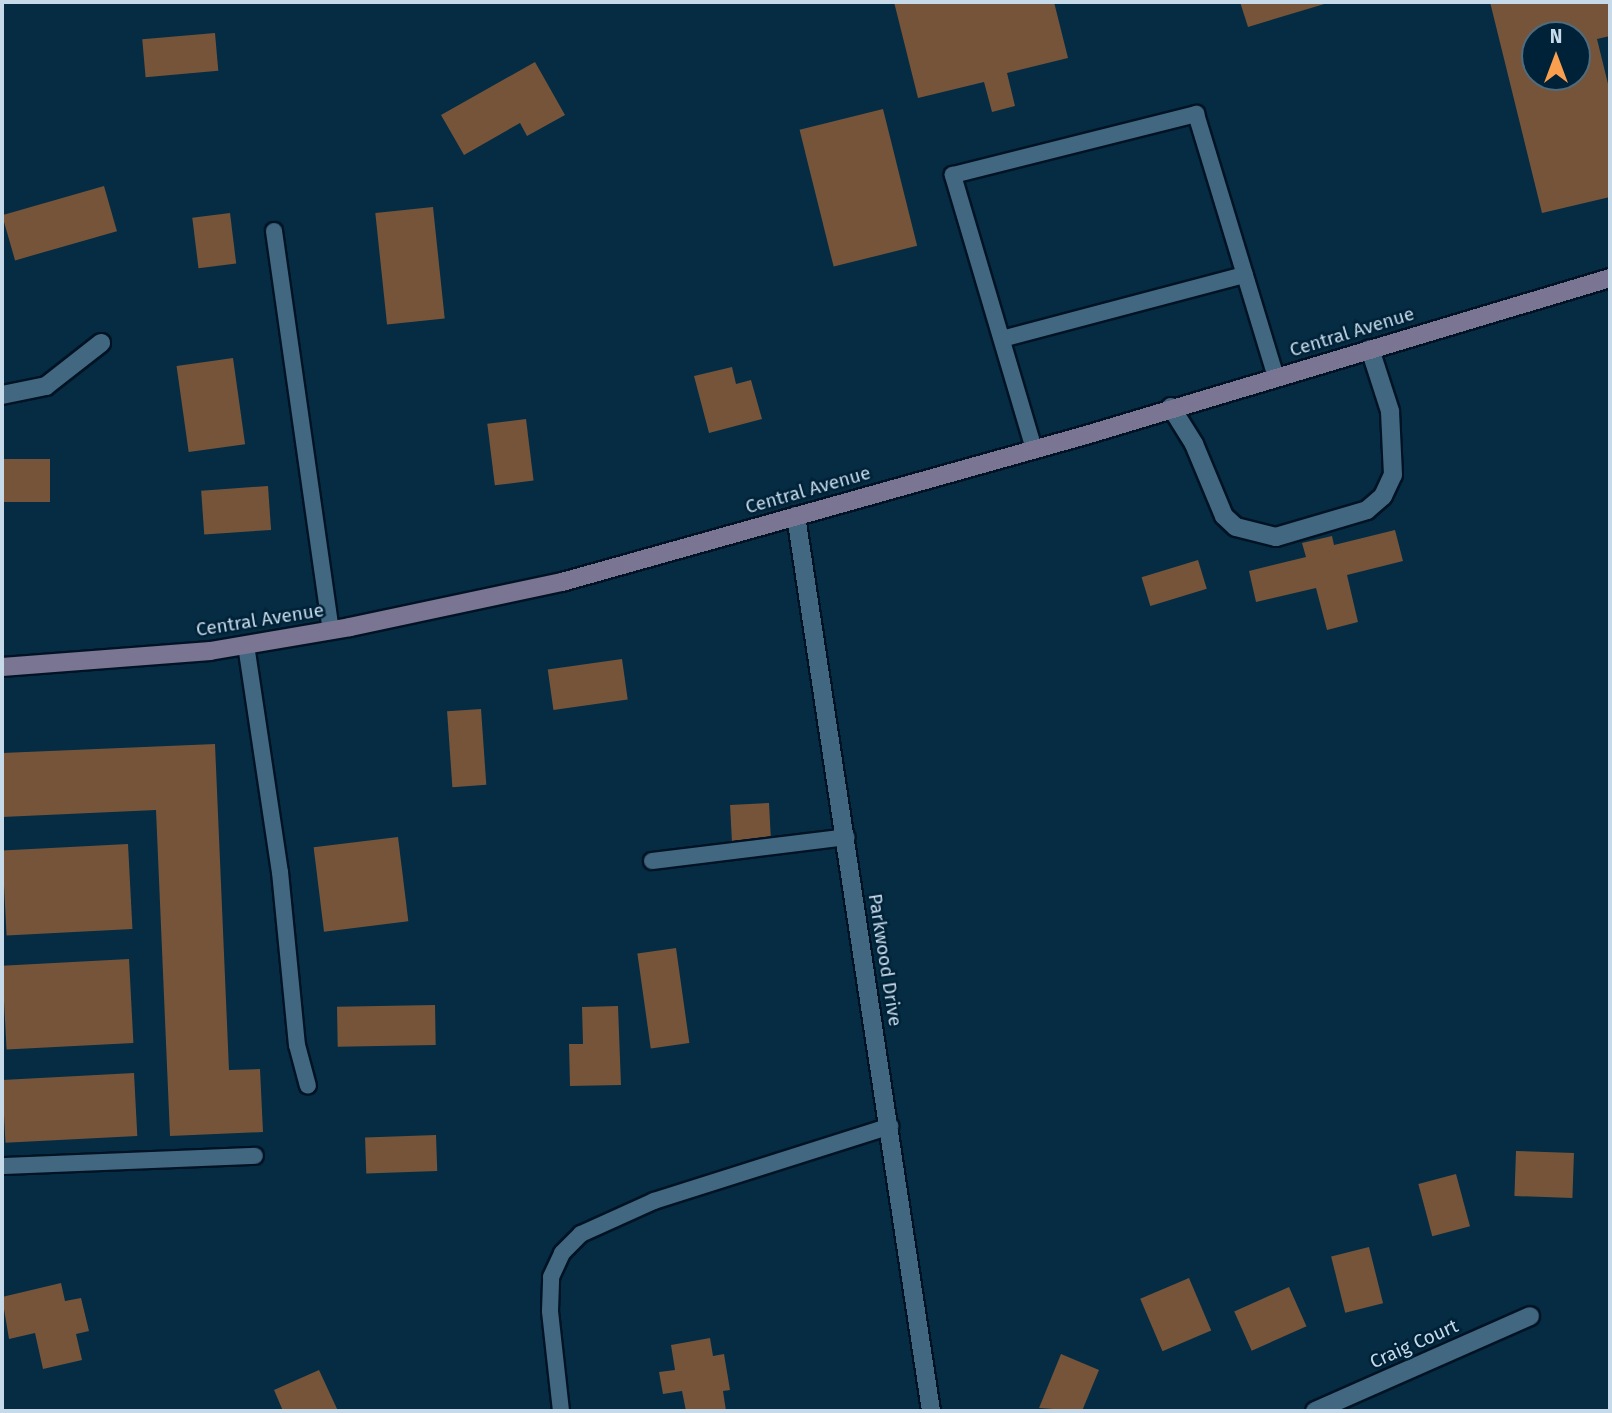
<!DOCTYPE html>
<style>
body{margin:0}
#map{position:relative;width:1612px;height:1413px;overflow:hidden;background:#052c42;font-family:"Fira Sans",sans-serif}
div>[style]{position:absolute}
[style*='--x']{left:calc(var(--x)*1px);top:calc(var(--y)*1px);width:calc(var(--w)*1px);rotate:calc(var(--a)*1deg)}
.building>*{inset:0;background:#75543a;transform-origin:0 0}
.roads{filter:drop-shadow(2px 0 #001324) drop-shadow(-2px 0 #001324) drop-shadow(0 2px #001324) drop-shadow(0 -2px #001324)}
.lane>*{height:16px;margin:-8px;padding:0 8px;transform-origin:8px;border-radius:8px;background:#426781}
.street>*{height:18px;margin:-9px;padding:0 9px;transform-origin:9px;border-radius:9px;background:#426781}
.secondary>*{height:18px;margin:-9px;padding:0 9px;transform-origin:9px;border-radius:9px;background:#7a7592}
span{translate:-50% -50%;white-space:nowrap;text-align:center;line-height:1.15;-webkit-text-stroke:5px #002238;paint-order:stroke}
.street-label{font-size:19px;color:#c6dae9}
.frame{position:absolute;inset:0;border:4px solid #c6dae9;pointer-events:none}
.north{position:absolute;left:1521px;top:21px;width:70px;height:70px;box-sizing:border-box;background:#002238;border:2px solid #4f6c7f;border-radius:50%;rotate:0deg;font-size:19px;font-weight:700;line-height:28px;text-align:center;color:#c6dae9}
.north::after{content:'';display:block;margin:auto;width:24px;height:32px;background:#fa9f4e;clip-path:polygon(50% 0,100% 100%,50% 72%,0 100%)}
</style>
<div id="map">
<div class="building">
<div style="clip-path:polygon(894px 2px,1054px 2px,1068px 58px,1007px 73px,1015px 106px,992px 112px,984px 82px,918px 98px)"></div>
<div style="clip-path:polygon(1240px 2px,1331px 2px,1248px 27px)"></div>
<div style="clip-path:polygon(evenodd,1490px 2px,1608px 2px,1610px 36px,1597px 39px,1610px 92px,1610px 197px,1542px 213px,1490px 2px,1535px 35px,1577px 35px,1577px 77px,1535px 77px,1535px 35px)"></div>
<div style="left:215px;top:33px;width:38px;height:73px;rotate:85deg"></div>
<div style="clip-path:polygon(535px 62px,565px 115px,527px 136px,520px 123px,464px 155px,441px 115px)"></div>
<div style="left:883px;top:109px;width:141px;height:86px;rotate:76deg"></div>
<div style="left:104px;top:186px;width:47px;height:106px;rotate:74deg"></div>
<div style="left:433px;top:207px;width:112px;height:58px;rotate:84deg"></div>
<div style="left:230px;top:213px;width:51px;height:38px;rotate:83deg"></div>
<div style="left:233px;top:358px;width:87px;height:57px;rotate:82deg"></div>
<div style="clip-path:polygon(732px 367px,736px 384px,751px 380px,762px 419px,709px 433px,694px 376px)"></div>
<div style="left:526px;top:419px;width:62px;height:39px;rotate:83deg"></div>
<div style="left:2px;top:459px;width:48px;height:43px"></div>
<div style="left:268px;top:486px;width:44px;height:67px;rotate:86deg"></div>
<div style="clip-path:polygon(1395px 530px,1403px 561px,1347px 575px,1358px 622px,1327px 630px,1316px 588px,1256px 602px,1249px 571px,1306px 557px,1302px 543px,1332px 536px,1334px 545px)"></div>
<div style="left:1198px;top:560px;width:30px;height:59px;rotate:73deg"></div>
<div style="left:622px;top:659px;width:41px;height:75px;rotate:82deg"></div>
<div style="left:481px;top:709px;width:76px;height:34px;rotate:86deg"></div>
<div style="clip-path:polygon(215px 744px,229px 1070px,260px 1069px,263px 1132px,170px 1136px,156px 810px,2px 817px,2px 753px)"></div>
<div style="left:769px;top:803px;width:36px;height:39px;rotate:87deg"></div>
<div style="left:398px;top:837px;width:85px;height:85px;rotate:83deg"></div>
<div style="left:128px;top:844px;width:85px;height:126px;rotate:87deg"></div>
<div style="left:676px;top:948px;width:96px;height:39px;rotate:82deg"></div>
<div style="left:129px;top:959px;width:84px;height:127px;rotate:87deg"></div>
<div style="left:435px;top:1005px;width:40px;height:98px;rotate:89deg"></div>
<div style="clip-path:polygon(618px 1006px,621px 1085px,570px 1086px,569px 1044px,583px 1044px,582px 1007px)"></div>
<div style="left:134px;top:1073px;width:63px;height:132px;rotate:87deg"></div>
<div style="left:436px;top:1135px;width:36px;height:71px;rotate:88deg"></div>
<div style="left:1516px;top:1151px;width:58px;height:45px;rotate:2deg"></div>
<div style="left:1456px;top:1174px;width:54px;height:39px;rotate:75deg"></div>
<div style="left:1369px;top:1247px;width:58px;height:39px;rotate:76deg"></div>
<div style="left:1189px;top:1278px;width:57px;height:53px;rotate:67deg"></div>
<div style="clip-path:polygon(61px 1283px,65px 1301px,81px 1298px,89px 1331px,76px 1334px,82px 1360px,43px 1369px,35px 1333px,9px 1339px,2px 1297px)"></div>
<div style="left:1289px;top:1287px;width:43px;height:60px;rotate:66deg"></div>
<div style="clip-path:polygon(710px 1338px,713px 1356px,724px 1354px,730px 1390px,723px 1391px,726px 1411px,686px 1411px,682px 1391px,663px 1394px,659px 1372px,675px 1370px,671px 1345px)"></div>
<div style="clip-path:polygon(1061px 1354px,1099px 1370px,1082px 1411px,1039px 1408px)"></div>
<div style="clip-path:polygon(319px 1370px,338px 1411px,283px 1411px,274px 1390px)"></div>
</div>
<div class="roads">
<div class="lane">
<div style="--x:274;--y:231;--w:404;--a:81.9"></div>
<div style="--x:1002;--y:339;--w:251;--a:-14.8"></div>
<div style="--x:1034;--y:449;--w:286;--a:-106.5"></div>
<div style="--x:953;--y:175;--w:251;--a:-14.1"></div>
<div style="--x:1196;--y:114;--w:275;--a:73.1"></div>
<div style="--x:246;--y:645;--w:230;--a:81.5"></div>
<div style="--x:280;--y:872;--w:174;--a:84.4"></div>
<div style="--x:297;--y:1045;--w:42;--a:75"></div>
<div style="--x:652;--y:861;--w:196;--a:-7"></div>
<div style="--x:2;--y:1166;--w:253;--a:-2.3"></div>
<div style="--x:561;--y:1411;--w:101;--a:-96.3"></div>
<div style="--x:550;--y:1311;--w:34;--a:-88"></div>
<div style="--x:551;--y:1277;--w:26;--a:-65"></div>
<div style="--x:562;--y:1253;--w:27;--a:-45"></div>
<div style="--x:581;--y:1234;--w:80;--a:-24.3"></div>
<div style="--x:654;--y:1201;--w:248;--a:-17.6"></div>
</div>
<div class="street">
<div style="--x:2;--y:395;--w:45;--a:-11.6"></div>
<div style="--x:46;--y:386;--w:70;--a:-38"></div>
<div style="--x:1171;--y:407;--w:44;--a:58.1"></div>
<div style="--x:1194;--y:444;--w:78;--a:67.4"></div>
<div style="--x:1224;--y:516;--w:16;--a:43"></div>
<div style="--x:1236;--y:527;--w:41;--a:14"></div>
<div style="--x:1276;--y:537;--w:95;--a:-16.5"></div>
<div style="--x:1367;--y:510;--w:21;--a:-41"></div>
<div style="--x:1383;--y:496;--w:23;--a:-65"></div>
<div style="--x:1393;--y:475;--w:64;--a:-92.7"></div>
<div style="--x:1390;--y:411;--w:65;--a:-107.9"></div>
<div style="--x:796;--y:516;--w:905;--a:81.42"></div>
<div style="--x:1315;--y:1411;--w:235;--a:-23.8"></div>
</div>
<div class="secondary">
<div style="--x:2;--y:667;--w:209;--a:-4.4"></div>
<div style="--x:210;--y:651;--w:142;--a:-9.7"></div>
<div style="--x:350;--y:627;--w:217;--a:-12"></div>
<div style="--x:562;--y:582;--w:544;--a:-15.67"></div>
<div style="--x:1086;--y:435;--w:547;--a:-16.68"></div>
</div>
</div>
<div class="street-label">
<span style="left:1352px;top:332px;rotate:-17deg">Central Avenue</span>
<span style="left:808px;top:490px;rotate:-16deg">Central Avenue</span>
<span style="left:260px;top:620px;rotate:-9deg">Central Avenue</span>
<span style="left:885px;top:960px;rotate:81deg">Parkwood Drive</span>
<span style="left:1414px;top:1344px;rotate:-24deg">Craig Court</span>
</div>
<div class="frame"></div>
<div class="north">N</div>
</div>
